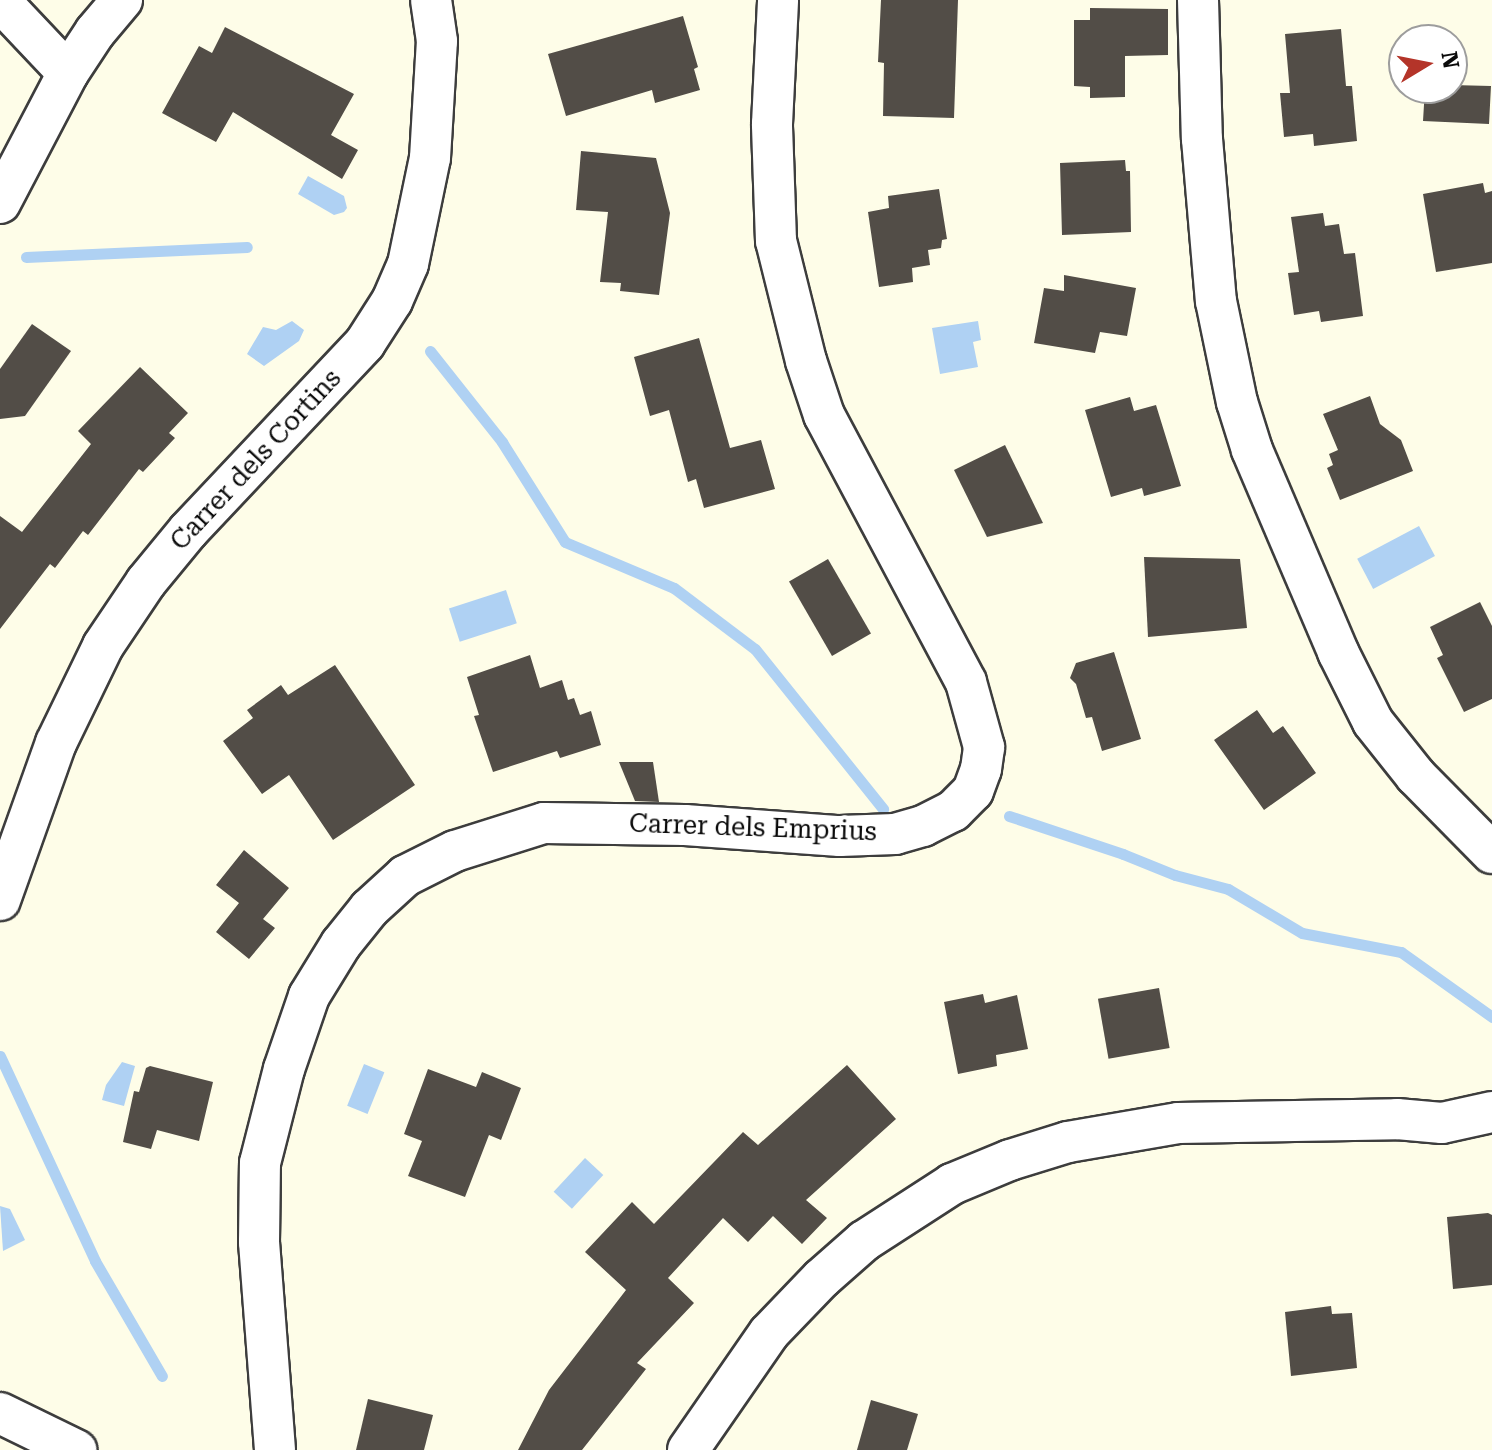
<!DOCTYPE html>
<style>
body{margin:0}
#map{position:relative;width:1492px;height:1450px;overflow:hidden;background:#fefde8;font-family:"Roboto Serif",serif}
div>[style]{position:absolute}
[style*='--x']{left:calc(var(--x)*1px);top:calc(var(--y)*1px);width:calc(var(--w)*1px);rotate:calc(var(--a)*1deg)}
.water>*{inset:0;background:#afd1f3;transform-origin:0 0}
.stream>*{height:11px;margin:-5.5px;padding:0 5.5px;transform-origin:5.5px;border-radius:5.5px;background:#afd1f3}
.building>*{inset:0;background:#524d47;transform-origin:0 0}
.roads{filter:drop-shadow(2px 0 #3d3d3d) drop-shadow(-2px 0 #3d3d3d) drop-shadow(0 2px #3d3d3d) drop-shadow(0 -2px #3d3d3d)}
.street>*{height:40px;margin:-20px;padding:0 20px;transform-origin:20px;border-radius:20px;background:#fff}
span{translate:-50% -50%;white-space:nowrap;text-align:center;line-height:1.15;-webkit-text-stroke:8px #fff;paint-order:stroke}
.street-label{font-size:26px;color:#0a0a0a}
.north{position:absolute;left:1388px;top:24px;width:80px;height:80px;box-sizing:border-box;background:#fff;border:2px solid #9d9d9d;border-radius:50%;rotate:80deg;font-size:22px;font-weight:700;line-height:32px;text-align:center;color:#0a0a0a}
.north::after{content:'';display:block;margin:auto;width:28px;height:36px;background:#b43429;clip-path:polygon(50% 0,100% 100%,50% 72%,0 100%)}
</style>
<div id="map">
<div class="water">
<div style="clip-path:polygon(308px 176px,344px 196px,347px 208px,344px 212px,334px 215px,298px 194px)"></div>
<div style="clip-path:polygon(292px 321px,304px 330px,299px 341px,264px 366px,247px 354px,263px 327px,276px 330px)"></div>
<div style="clip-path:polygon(978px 321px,981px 340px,973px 342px,978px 367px,940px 374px,932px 328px)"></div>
<div style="left:1419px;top:526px;width:34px;height:70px;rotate:62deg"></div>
<div style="left:506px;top:590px;width:35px;height:60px;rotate:72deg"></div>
<div style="clip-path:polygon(122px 1062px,135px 1066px,124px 1106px,102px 1100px,106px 1085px)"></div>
<div style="left:364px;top:1064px;width:22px;height:45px;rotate:22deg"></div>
<div style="left:585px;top:1158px;width:25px;height:46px;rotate:43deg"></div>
<div style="clip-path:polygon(0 1206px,10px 1209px,25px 1240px,3px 1251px)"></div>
</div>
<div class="stream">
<div style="--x:26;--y:257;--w:221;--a:-2.6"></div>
<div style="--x:430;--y:351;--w:116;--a:51.6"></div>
<div style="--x:502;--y:442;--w:118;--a:57.8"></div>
<div style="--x:565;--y:542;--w:118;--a:22.9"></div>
<div style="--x:674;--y:588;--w:101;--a:37"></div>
<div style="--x:755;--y:649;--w:205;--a:51.3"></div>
<div style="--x:1009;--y:816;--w:120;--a:18.4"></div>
<div style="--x:1123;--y:854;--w:56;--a:22"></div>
<div style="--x:1175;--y:875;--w:55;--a:14.8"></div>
<div style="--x:1228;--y:889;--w:86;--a:30.7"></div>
<div style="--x:1302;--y:933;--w:101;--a:10.9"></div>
<div style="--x:1401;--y:952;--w:112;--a:35.5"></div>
<div style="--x:0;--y:1056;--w:226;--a:65.1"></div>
<div style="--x:95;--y:1261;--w:133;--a:59.8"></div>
</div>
<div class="building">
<div style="clip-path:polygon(881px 0,958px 0,954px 118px,883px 116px,884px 63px,878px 62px)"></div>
<div style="clip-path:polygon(1090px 8px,1168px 9px,1168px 55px,1125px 56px,1125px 97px,1090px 98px,1090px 87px,1074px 86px,1074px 20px,1090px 20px)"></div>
<div style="clip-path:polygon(683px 16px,698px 67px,694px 69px,700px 90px,655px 103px,652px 90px,566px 116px,548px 54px)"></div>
<div style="clip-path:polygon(225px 27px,354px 94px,331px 135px,358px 150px,342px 179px,233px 112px,216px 142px,162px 113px,199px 46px,212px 53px)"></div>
<div style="clip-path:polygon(1341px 29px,1346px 86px,1352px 86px,1357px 141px,1314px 146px,1313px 134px,1284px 137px,1280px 93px,1290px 93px,1285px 34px)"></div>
<div style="clip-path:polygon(1452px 85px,1491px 86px,1489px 124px,1423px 121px,1425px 88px,1452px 88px)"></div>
<div style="clip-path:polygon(581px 151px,656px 158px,670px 213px,659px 295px,620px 291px,621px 283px,600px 282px,608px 212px,576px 210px)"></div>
<div style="clip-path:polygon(1125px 160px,1126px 171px,1130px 171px,1131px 232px,1062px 235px,1060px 163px)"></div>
<div style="clip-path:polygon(1483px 183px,1485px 193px,1492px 191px,1492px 263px,1436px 272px,1423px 194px)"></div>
<div style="clip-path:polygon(939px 189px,947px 239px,942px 240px,941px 248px,928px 250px,930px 265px,912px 268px,913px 282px,879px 287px,868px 212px,889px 208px,888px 196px)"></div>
<div style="clip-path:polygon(1323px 213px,1325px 226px,1339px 224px,1344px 254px,1355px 253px,1363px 316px,1321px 322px,1319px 311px,1294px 315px,1288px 273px,1299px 272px,1291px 217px)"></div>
<div style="clip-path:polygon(1064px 275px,1136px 288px,1127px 336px,1100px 332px,1095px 353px,1034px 343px,1044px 288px,1064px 291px)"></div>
<div style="clip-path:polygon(32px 324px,71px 351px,25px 416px,0 419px,0 369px)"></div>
<div style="clip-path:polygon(699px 338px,730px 448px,761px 440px,775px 489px,704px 508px,696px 479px,688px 482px,669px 410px,650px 416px,634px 357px)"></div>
<div style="clip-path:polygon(140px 367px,188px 413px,169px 433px,175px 438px,143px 472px,139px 469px,88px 535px,83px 531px,55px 568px,50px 564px,0 629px,0 516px,22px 532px,91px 444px,78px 431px)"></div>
<div style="clip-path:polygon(1370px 396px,1380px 424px,1401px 440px,1413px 471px,1340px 500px,1327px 468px,1333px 465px,1329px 454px,1338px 450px,1323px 414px)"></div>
<div style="clip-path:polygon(1130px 397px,1134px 411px,1156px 405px,1181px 486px,1144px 496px,1142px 488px,1111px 497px,1085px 410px)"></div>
<div style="clip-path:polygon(1005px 445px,1043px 523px,987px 537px,954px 470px)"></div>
<div style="clip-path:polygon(1144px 557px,1240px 559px,1247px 628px,1148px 637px)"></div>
<div style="left:828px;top:559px;width:86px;height:45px;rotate:60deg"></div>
<div style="clip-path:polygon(1480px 602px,1492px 626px,1492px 699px,1464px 712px,1437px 658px,1443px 655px,1430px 627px)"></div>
<div style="clip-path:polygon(1114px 652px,1141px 739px,1102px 751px,1092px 717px,1086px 718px,1076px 684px,1070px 678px,1076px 663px)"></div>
<div style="clip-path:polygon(530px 655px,540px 688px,562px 680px,568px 700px,574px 698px,580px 715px,591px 711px,601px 745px,560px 758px,557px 751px,493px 772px,474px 716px,479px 715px,467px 677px)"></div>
<div style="clip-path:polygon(335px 665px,415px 785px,333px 840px,289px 775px,262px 794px,223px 741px,253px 718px,247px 710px,281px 685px,288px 695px)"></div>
<div style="clip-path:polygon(1257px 710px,1273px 733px,1283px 726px,1316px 773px,1264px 810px,1214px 740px)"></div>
<div style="clip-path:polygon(619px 762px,653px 762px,659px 802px,635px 801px)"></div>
<div style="clip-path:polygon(244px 850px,289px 888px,263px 919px,275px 928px,249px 959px,216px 932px,239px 903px,216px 885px)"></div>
<div style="left:1159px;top:988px;width:61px;height:62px;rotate:80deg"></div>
<div style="clip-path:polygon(983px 994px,985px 1003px,1017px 995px,1028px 1049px,996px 1055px,997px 1066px,958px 1074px,944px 1002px)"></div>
<div style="clip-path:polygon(847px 1065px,896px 1119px,806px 1200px,827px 1218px,802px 1244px,773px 1216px,748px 1242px,723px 1218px,668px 1278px,694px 1303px,637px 1363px,646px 1369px,582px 1450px,518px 1450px,549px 1390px,626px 1290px,585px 1252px,632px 1202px,654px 1224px,743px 1132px,758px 1145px)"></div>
<div style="clip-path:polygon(150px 1066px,213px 1082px,199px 1141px,157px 1130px,151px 1149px,123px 1142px,134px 1091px,139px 1092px,146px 1068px)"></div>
<div style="clip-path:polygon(428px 1069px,476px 1087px,482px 1072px,521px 1088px,501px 1140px,489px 1135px,465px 1197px,408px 1176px,422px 1141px,404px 1134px)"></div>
<div style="clip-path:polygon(1488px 1213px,1492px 1215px,1492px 1285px,1453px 1289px,1447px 1217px)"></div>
<div style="clip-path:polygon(1331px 1306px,1332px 1314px,1352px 1313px,1357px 1368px,1291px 1376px,1285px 1312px)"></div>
<div style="clip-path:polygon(368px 1399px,433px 1415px,424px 1450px,356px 1450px)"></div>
<div style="clip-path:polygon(871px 1400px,918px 1414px,907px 1450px,857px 1450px)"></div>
</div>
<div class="roads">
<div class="street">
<div style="--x:1198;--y:0;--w:139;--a:88.4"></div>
<div style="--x:1202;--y:139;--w:163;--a:85.1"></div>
<div style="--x:1216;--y:301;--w:103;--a:78.3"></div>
<div style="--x:1237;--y:402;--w:50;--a:72.6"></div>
<div style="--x:1252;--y:450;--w:220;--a:66.9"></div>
<div style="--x:1338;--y:652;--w:78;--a:63.4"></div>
<div style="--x:1373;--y:722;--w:69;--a:51.5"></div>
<div style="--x:1416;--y:776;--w:108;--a:45.4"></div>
<div style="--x:0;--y:1;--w:99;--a:46.6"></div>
<div style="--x:0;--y:203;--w:147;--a:-62.4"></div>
<div style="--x:68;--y:73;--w:49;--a:-56.6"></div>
<div style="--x:95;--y:32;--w:42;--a:-49.8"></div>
<div style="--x:0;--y:900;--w:167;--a:-70.4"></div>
<div style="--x:56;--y:743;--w:108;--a:-64.1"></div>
<div style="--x:103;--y:646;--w:77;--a:-56.1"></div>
<div style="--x:146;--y:582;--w:66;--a:-50.5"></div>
<div style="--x:188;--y:531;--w:258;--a:-46.7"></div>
<div style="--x:365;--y:343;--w:50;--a:-57.3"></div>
<div style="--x:392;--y:301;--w:40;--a:-66.6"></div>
<div style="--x:408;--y:264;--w:108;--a:-78.3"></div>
<div style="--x:430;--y:158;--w:117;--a:-86.6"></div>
<div style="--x:437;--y:41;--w:41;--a:-98.3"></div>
<div style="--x:0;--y:1413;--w:85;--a:26"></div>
<div style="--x:275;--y:1450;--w:209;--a:-94.4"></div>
<div style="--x:259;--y:1242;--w:79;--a:-89.3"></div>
<div style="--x:260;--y:1163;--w:97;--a:-75.7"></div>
<div style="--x:284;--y:1069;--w:77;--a:-71.1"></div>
<div style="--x:309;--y:996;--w:61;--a:-58.4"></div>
<div style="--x:341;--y:944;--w:45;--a:-51.3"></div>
<div style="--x:369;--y:909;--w:49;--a:-42.5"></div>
<div style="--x:405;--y:876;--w:56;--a:-26.6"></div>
<div style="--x:455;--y:851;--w:93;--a:-17.5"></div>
<div style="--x:544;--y:823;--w:141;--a:0.8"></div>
<div style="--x:685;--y:825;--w:155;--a:4.1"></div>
<div style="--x:840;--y:836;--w:55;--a:-2.1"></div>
<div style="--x:895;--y:834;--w:29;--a:-16"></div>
<div style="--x:923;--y:826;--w:34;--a:-27"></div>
<div style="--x:953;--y:811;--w:28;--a:-45"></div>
<div style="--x:973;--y:791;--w:23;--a:-70"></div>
<div style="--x:981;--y:769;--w:22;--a:-82"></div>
<div style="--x:984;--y:747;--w:67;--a:-105.5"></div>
<div style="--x:966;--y:682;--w:302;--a:-118"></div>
<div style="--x:824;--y:415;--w:57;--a:-108.4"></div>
<div style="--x:806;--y:361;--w:124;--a:-104"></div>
<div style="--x:776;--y:241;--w:117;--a:-92"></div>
<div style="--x:772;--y:124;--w:124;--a:-87.2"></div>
<div style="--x:688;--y:1450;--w:142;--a:-55.3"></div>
<div style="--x:769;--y:1333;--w:76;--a:-46.1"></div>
<div style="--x:822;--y:1278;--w:56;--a:-41.4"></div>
<div style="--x:864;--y:1241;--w:105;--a:-32.9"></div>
<div style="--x:952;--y:1184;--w:63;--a:-22.5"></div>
<div style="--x:1010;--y:1160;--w:61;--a:-17.2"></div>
<div style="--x:1068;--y:1142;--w:112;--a:-9.8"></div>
<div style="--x:1178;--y:1123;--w:219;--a:-1"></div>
<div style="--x:1397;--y:1119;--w:45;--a:5.1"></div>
<div style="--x:1442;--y:1123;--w:51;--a:-12.4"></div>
</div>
</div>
<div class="street-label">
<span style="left:256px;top:460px;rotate:-47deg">Carrer dels Cortins</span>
<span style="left:753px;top:828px;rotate:2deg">Carrer dels Emprius</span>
</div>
<div class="north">N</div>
</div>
